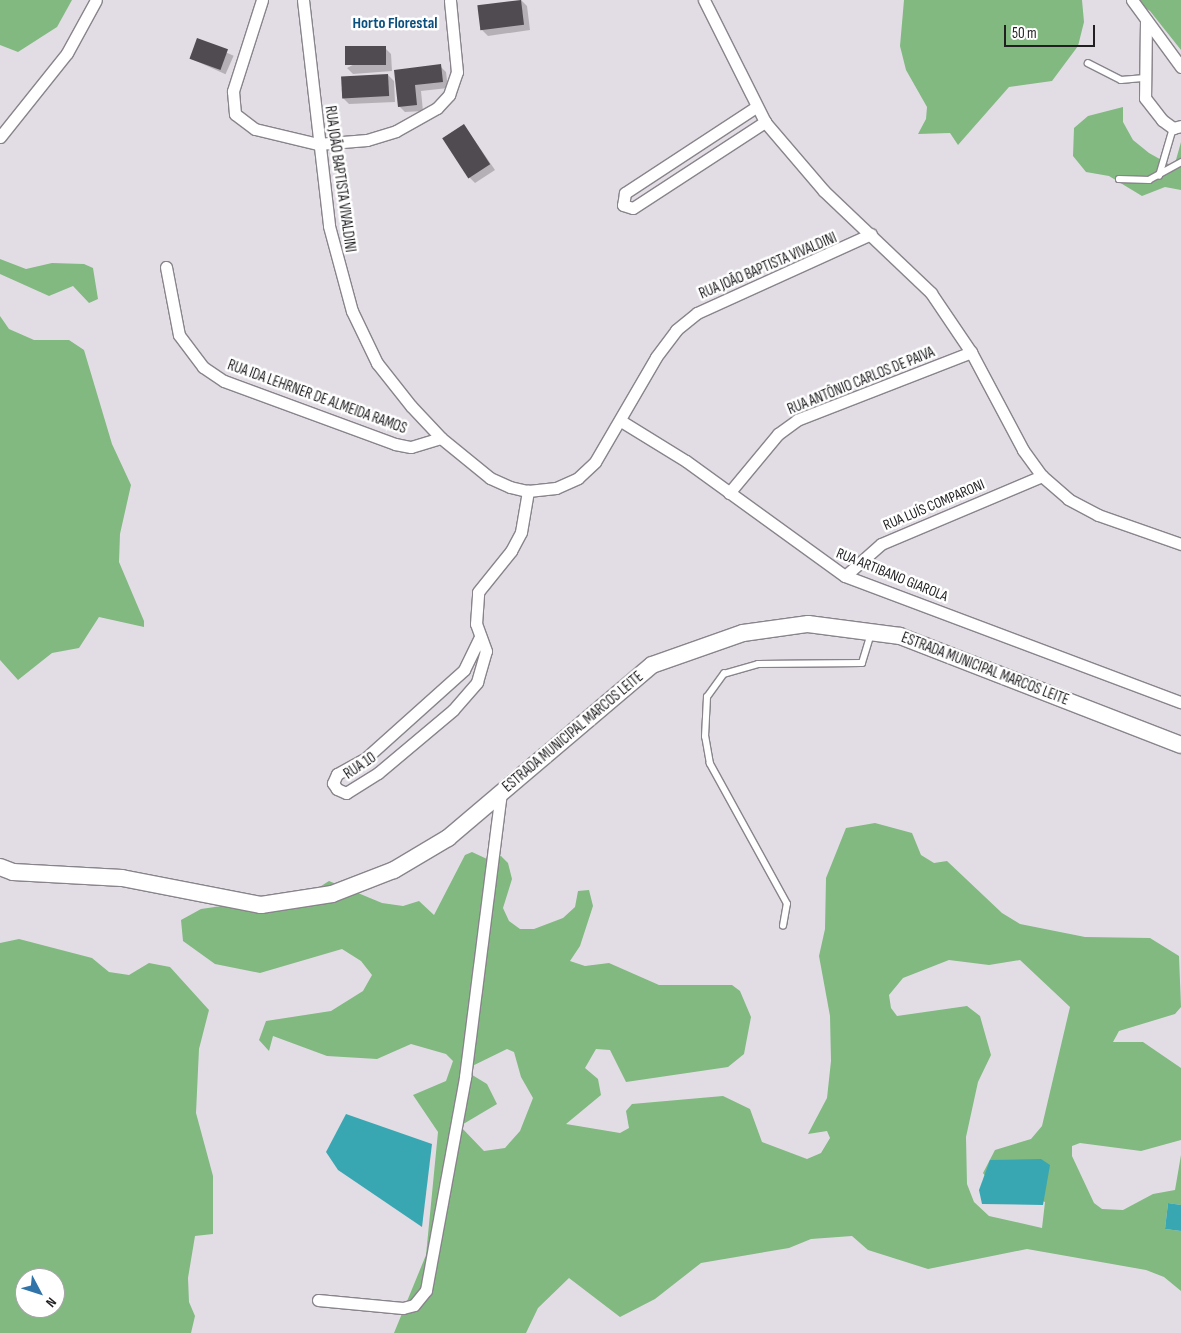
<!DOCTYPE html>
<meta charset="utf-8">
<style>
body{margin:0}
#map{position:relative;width:1181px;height:1333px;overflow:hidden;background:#e2dde4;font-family:"Sofia Sans Condensed",sans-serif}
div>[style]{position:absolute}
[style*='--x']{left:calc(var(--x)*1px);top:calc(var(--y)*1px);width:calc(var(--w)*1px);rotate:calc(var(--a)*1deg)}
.forest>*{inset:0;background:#81b981}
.water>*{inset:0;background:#39a7b2}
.shadow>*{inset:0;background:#0003;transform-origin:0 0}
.building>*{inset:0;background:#504b51;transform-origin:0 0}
.roads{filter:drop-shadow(1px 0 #89848b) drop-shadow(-1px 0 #89848b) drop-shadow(0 1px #89848b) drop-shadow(0 -1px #89848b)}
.lane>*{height:5.5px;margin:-2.75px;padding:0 2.75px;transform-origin:2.75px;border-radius:2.75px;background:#fff}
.street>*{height:11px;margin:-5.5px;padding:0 5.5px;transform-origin:5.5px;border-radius:5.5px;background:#fff}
.secondary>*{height:16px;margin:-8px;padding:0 8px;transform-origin:8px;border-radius:8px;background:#fff}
span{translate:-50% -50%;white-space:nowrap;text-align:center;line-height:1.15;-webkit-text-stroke:5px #fff;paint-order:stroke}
.street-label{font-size:15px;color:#211f22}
.neighbourhood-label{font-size:16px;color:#0b4f7e;font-weight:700}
.north{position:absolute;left:15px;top:1268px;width:50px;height:50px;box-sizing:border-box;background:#fff;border:1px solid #a6a5a7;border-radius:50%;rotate:130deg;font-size:14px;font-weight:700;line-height:20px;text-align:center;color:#211f22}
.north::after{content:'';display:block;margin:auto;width:18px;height:22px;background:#3074aa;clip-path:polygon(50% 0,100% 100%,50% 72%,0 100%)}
.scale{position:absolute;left:1004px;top:25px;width:91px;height:22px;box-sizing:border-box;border:2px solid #211f22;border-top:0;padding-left:6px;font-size:15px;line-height:18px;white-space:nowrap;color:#211f22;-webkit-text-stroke:4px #fff;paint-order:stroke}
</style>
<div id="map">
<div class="forest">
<div style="clip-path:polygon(0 0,72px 0,57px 27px,18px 52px,0 45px)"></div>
<div style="clip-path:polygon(904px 0,1082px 0,1084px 22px,1078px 46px,1052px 81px,1009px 87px,958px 145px,950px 133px,918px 134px,926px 119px,927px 107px,906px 70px,900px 46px)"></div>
<div style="clip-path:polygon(1133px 0,1181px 0,1181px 50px,1150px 11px)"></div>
<div style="clip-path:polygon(1123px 107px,1123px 122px,1133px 140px,1149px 153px,1174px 167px,1181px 142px,1181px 190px,1165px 187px,1142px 196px,1109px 176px,1086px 172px,1073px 156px,1074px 128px,1088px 116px)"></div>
<div style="clip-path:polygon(0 259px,26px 269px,52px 263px,84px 264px,93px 268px,98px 299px,89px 303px,73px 286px,49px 296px,0 274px)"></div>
<div style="clip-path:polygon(0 316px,9px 329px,34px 340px,69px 340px,84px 350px,112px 444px,131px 485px,120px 534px,119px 562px,144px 621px,144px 627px,99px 617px,79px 648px,52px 653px,18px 680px,0 660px)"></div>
<div style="clip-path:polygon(evenodd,875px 823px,912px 833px,921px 855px,934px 863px,947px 861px,1002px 913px,1020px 924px,1085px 937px,1150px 938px,1179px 956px,1181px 1007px,1175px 1014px,1119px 1031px,1113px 1042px,1143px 1042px,1181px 1068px,1181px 1140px,1141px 1151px,1080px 1143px,1072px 1146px,1072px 1156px,1094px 1203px,1102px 1209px,1123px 1210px,1153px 1194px,1175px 1190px,1181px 1155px,1181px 1205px,1168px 1203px,1165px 1229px,1181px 1231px,1181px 1291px,1164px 1277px,1146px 1270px,1027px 1249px,928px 1269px,868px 1250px,852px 1236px,811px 1239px,789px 1248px,701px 1263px,655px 1299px,620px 1317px,569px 1278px,538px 1308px,526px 1333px,394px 1333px,426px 1255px,438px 1132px,413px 1095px,446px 1081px,453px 1061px,446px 1054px,411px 1044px,377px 1059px,327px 1056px,273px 1036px,269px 1051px,259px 1040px,266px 1021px,331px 1011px,363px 991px,372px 975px,361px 961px,342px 949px,260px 973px,215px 964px,183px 941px,181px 920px,201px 909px,310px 893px,329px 881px,382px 903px,403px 906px,419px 901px,434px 915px,465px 855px,472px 852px,487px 859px,501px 856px,508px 863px,512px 879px,503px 908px,509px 921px,520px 929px,534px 929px,563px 918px,575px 907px,578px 891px,589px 890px,593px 906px,580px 946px,570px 961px,585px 966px,609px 963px,659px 985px,732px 985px,740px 991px,751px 1017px,744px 1054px,728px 1067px,626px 1082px,610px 1050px,596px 1049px,585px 1068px,598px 1079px,601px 1095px,566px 1124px,620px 1133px,629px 1128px,626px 1111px,632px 1104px,723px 1096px,750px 1109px,762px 1142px,807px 1159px,821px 1153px,830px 1138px,827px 1131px,808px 1134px,827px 1098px,831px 1061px,830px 1016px,819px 956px,825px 929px,826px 878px,846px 828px,875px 823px,949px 960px,989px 965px,1020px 960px,1070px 1007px,1042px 1126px,1031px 1139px,995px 1150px,983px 1173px,992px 1185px,1045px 1202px,1042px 1228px,989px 1216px,974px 1202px,967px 1184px,966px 1137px,978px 1082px,991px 1055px,980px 1016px,967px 1006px,897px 1016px,891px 1008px,889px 995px,903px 978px,949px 960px,875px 823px,507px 1049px,514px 1052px,521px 1077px,533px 1098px,520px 1131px,505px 1148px,484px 1151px,460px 1126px,497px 1104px,487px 1084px,464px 1070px,507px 1049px)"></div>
<div style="clip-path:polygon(evenodd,19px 939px,92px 958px,109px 972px,129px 975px,149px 963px,170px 967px,209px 1010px,199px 1049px,196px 1113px,213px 1176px,213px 1234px,195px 1236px,188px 1278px,189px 1302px,195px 1316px,191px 1333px,0 1333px,0 943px,19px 939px,25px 1278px,55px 1278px,55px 1308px,25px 1308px,25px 1278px)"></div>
</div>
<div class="water">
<div style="clip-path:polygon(346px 1114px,432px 1144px,422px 1227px,338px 1170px,326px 1152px)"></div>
<div style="clip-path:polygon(1041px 1159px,1050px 1165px,1043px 1205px,982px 1204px,979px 1190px,990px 1160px)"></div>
<div style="clip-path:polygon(1168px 1203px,1181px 1205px,1181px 1231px,1165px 1229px)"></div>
</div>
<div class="shadow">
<div style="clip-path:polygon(521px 0,527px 6px,530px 30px,488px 36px,482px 30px)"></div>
<div style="left:198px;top:40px;width:39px;height:20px;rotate:24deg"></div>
<div style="clip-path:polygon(385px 48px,391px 54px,392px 71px,353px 74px,347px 68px)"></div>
<div style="clip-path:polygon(440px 66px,446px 72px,448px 88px,421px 91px,423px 111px,405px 112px,399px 106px,395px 71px)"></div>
<div style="clip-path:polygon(388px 75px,394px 81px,395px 102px,349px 104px,343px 98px)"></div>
<div style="clip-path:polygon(464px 125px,495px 170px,475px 183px,469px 177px)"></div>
</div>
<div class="building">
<div style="left:521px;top:0;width:25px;height:44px;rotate:83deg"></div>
<div style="left:197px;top:38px;width:33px;height:22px;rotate:20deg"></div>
<div style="left:386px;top:46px;width:19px;height:41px;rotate:90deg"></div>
<div style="clip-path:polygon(441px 64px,443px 82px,415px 85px,417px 105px,398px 107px,394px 70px)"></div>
<div style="left:388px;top:74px;width:22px;height:47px;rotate:87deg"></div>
<div style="left:464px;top:124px;width:48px;height:26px;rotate:57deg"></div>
</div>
<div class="roads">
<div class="lane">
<div style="--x:1088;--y:63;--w:37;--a:27"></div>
<div style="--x:1121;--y:80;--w:21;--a:-5"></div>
<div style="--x:1159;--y:176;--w:50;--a:-73.7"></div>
<div style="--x:1119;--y:179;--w:30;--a:2"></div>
<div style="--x:1149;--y:180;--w:37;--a:-29"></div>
<div style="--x:783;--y:926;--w:22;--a:-80"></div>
<div style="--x:787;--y:904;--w:160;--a:-118.8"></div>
<div style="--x:710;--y:764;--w:27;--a:-100"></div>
<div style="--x:705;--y:737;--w:40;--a:-87.1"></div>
<div style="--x:707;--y:697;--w:29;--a:-54"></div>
<div style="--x:724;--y:674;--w:35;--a:-16"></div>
<div style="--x:758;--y:664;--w:104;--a:-0.6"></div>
<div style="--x:862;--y:663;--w:30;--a:-73"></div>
</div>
<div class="street">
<div style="--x:262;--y:0;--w:96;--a:107.7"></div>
<div style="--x:233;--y:91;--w:23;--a:85"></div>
<div style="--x:235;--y:114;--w:25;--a:37"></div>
<div style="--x:255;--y:129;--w:65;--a:13.4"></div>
<div style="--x:318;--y:144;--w:49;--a:-4.7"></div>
<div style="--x:367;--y:140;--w:30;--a:-17"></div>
<div style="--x:396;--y:131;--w:47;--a:-29.3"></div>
<div style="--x:437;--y:108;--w:18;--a:-47"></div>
<div style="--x:449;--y:95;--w:24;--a:-71"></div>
<div style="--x:457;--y:72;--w:72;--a:-95.6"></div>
<div style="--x:303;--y:0;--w:227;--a:83.4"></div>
<div style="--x:329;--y:226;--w:88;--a:74.9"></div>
<div style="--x:352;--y:311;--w:58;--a:64.3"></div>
<div style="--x:377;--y:363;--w:55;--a:51.7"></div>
<div style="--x:411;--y:406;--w:44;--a:46.8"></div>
<div style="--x:441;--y:438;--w:63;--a:39.2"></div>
<div style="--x:490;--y:478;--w:22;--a:24"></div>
<div style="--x:510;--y:487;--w:18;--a:13"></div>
<div style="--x:528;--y:491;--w:28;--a:-6"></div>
<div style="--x:556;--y:488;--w:24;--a:-24"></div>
<div style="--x:578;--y:478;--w:23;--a:-43"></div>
<div style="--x:595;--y:462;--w:121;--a:-59.8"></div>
<div style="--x:656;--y:357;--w:34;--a:-53"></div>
<div style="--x:676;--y:330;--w:27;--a:-39"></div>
<div style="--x:697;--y:313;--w:191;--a:-24.4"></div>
<div style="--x:704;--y:0;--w:136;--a:63.4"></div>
<div style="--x:765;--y:122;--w:91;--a:49.5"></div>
<div style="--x:824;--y:191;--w:148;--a:43.6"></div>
<div style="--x:931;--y:293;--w:71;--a:55.9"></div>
<div style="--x:971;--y:352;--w:111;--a:62"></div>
<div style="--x:1023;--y:450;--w:32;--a:54"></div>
<div style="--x:1042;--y:476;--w:35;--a:41"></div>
<div style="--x:1068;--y:499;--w:34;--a:28"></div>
<div style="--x:1098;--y:515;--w:88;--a:19.3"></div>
<div style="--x:1132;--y:0;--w:83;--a:53.8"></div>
<div style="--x:1146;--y:20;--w:78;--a:90.7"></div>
<div style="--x:1145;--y:98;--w:28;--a:52"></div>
<div style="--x:1162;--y:120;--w:14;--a:36"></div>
<div style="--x:1173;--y:128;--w:8;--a:-14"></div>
<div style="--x:756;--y:107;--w:157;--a:146.7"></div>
<div style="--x:625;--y:193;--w:12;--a:99"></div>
<div style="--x:623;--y:205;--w:10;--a:17"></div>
<div style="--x:633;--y:208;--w:158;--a:-33.1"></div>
<div style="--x:0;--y:137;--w:107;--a:-51.4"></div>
<div style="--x:67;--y:53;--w:60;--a:-61.3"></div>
<div style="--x:166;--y:267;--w:69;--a:79.2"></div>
<div style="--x:179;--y:335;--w:40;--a:53"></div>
<div style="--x:203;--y:367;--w:25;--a:34"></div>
<div style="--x:224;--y:381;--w:182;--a:20.2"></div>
<div style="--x:395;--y:444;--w:16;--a:11"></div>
<div style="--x:411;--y:447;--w:31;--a:-17"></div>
<div style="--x:621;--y:421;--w:76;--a:31.6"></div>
<div style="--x:686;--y:461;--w:196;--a:35.9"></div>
<div style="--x:845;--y:576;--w:359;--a:20.6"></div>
<div style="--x:729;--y:493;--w:77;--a:-50.3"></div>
<div style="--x:778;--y:434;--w:24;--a:-36"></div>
<div style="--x:797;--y:420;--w:187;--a:-21.3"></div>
<div style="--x:845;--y:576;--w:48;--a:-41.6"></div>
<div style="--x:881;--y:544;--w:175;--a:-22.9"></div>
<div style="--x:479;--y:639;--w:34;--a:116"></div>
<div style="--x:464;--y:670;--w:132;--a:138.1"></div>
<div style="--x:366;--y:758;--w:33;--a:151"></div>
<div style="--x:337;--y:774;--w:10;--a:114"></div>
<div style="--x:333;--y:783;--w:7;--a:56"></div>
<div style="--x:337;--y:789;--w:10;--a:24"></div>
<div style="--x:346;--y:793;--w:38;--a:-32"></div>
<div style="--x:378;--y:773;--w:98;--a:-40"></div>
<div style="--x:453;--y:710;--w:37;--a:-49"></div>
<div style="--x:477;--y:682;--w:32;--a:-74"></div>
<div style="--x:486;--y:651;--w:29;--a:-110"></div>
<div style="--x:476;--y:624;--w:32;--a:-86"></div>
<div style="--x:478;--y:592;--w:53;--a:-51.2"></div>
<div style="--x:511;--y:551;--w:21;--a:-62"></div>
<div style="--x:521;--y:532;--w:42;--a:-80.3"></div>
<div style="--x:318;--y:1300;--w:85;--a:5.4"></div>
<div style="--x:403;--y:1308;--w:11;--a:-15"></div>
<div style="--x:414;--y:1305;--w:19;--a:-51"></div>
<div style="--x:426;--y:1290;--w:217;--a:-79.6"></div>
<div style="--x:465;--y:1077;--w:286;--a:-82.8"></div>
</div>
<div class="secondary">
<div style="--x:0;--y:867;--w:14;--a:21"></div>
<div style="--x:13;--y:872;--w:109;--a:3.2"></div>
<div style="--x:122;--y:878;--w:142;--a:11"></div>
<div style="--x:261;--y:905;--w:72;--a:-8.8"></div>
<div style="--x:332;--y:894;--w:66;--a:-21.2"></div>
<div style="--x:394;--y:870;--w:63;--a:-30.7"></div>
<div style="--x:448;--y:838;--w:267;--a:-40.3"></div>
<div style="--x:652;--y:665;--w:96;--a:-19.4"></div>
<div style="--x:743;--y:633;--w:66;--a:-7.9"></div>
<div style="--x:808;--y:624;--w:93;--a:7.4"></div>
<div style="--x:900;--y:636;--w:301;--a:21.2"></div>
</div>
</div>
<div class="street-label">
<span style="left:340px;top:179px;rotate:82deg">RUA JOÃO BAPTISTA VIVALDINI</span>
<span style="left:768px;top:266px;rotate:-23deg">RUA JOÃO BAPTISTA VIVALDINI</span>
<span style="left:861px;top:381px;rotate:-22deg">RUA ANTÔNIO CARLOS DE PAIVA</span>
<span style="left:317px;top:397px;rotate:20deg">RUA IDA LEHRNER DE ALMEIDA RAMOS</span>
<span style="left:934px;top:505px;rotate:-23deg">RUA LUÍS COMPARONI</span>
<span style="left:892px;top:575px;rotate:22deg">RUA ARTIBANO GIAROLA</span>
<span style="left:985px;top:669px;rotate:21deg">ESTRADA MUNICIPAL MARCOS LEITE</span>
<span style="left:573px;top:732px;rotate:-40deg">ESTRADA MUNICIPAL MARCOS LEITE</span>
<span style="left:360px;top:766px;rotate:-34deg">RUA 10</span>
</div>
<div class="neighbourhood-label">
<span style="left:395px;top:24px">Horto Florestal</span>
</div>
<div class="north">N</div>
<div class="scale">50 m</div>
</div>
